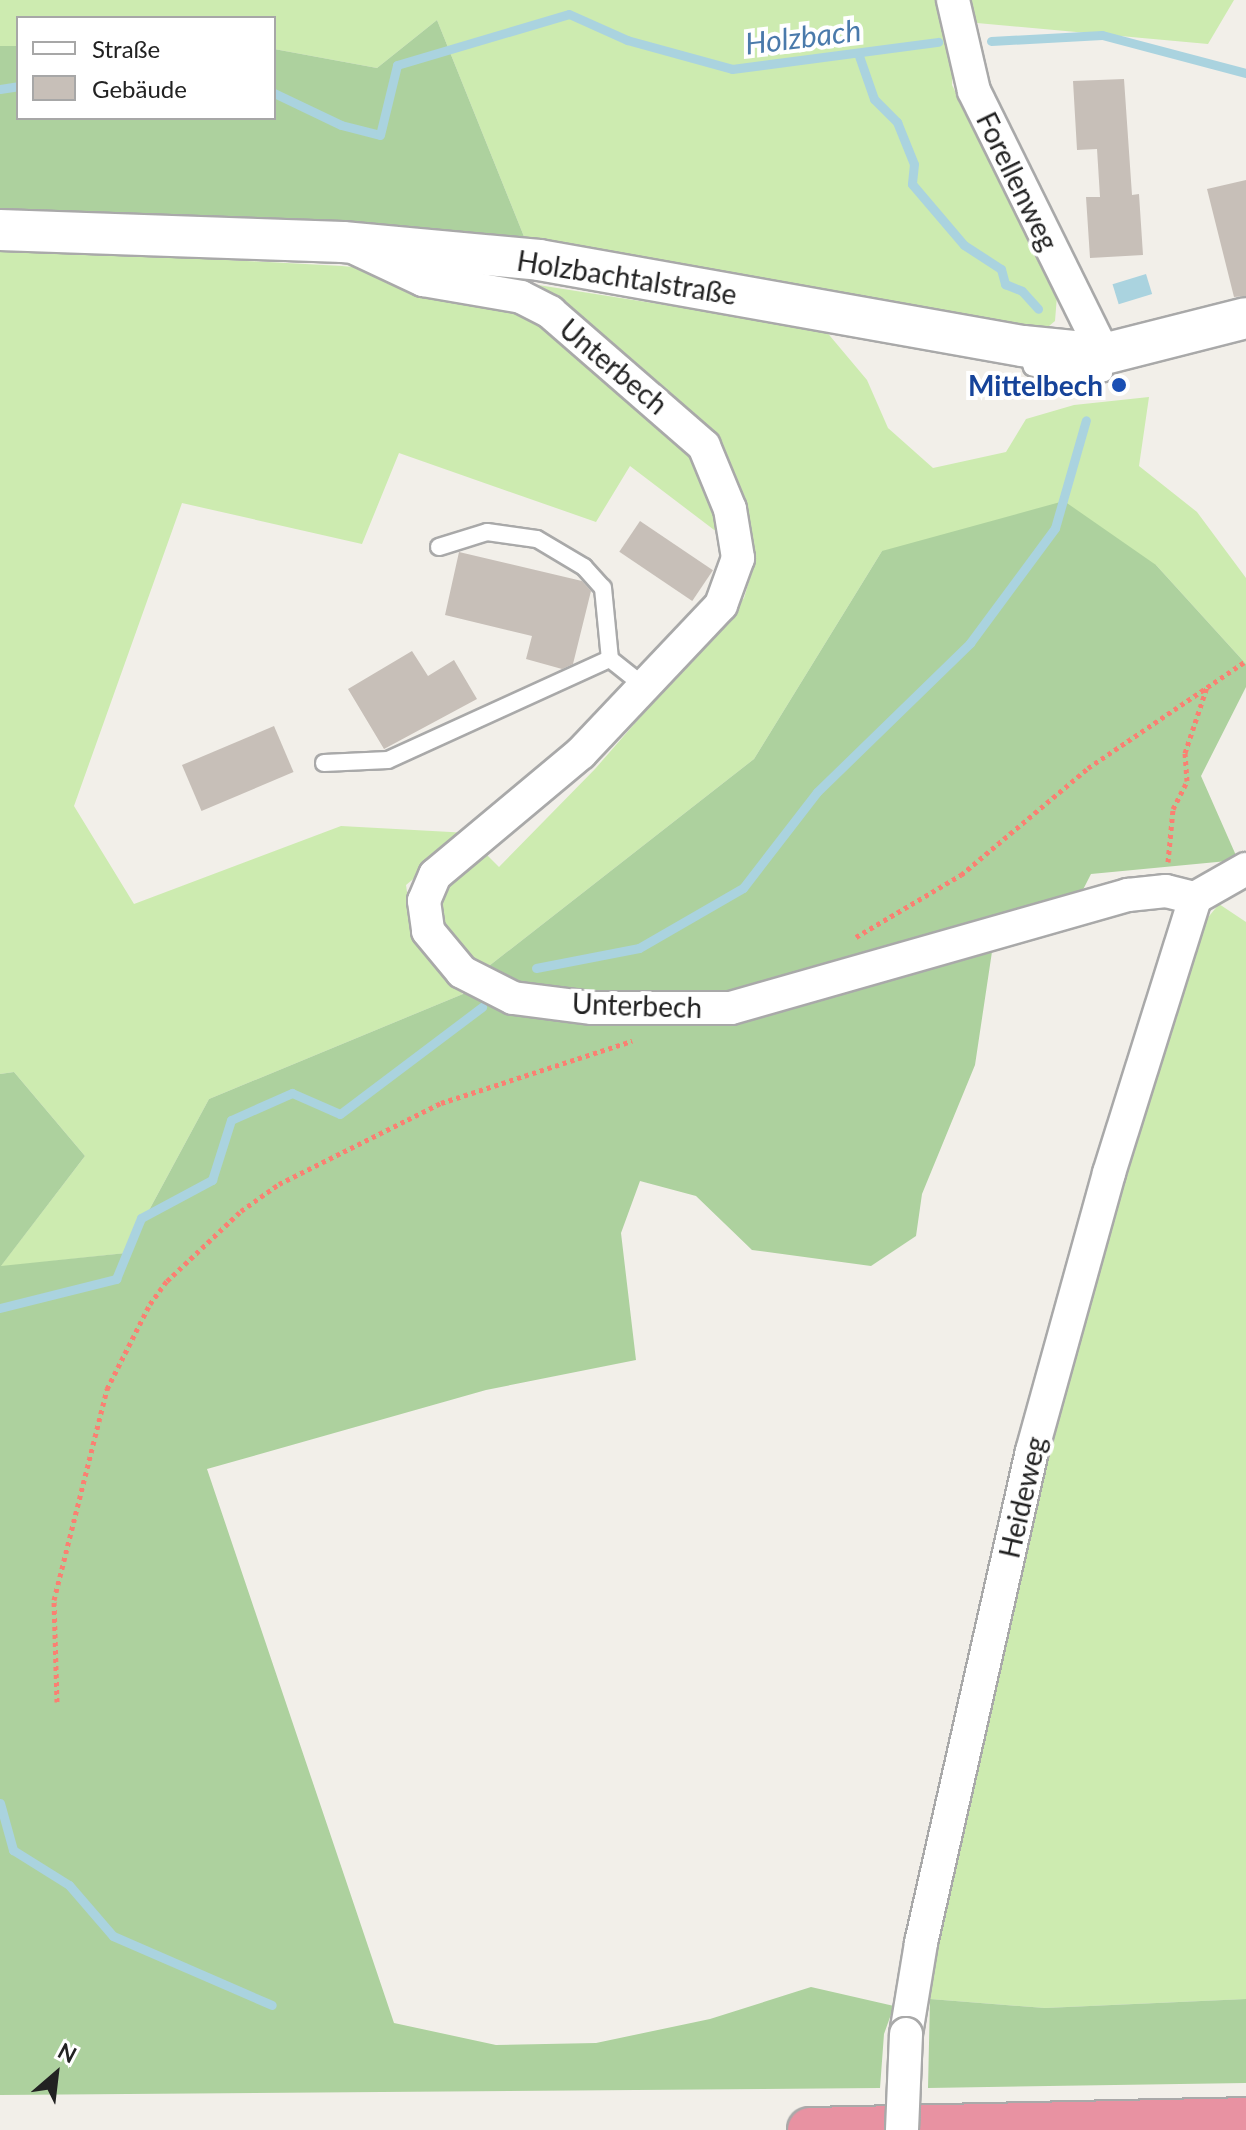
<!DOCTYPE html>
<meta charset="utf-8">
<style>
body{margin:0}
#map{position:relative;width:1246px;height:2130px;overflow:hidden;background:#f2efe9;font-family:Lato,sans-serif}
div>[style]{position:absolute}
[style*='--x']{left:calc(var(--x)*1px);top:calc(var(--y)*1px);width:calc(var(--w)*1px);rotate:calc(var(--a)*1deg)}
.grass>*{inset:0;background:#cdebb0}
.forest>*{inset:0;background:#add19e}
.water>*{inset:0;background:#aad3df;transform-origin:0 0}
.stream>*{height:9px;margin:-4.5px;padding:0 4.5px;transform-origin:4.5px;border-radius:4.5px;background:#aad3df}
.building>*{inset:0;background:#c7bfb8;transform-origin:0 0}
.path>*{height:5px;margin-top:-2.5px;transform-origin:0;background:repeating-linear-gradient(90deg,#fa8072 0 4px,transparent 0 8px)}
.roads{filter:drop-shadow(2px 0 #a9a9a9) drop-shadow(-2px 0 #a9a9a9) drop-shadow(0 2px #a9a9a9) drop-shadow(0 -2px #a9a9a9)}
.service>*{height:16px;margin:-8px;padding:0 8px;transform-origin:8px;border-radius:8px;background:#fff}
.minor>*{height:32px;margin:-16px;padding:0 16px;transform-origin:16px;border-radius:16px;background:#fff}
.tertiary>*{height:40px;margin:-20px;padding:0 20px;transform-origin:20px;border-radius:20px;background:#fff}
.motorway>*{height:44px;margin:-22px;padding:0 22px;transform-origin:22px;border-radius:22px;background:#e892a2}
.bridges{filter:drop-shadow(2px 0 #a9a9a9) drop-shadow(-2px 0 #a9a9a9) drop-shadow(0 2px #a9a9a9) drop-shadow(0 -2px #a9a9a9)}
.minor-bridge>*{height:32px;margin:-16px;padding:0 16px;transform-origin:16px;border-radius:16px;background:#fff}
.dots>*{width:22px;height:22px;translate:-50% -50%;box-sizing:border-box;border:4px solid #fff;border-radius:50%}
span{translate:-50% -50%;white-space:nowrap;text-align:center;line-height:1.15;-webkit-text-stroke:8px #fff;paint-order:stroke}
.street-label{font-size:28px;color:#222}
.transit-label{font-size:28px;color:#164399;font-weight:700}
.right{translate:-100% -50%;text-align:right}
.water-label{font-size:30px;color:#4a7aab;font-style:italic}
.legend{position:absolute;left:16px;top:16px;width:260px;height:104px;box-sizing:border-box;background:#fff;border:2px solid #a7a7a7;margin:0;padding:10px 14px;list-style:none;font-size:24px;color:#222}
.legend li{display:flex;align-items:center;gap:16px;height:40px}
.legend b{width:40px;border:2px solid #a7a7a7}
.north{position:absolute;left:16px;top:2034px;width:80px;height:80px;-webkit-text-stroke:6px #fff;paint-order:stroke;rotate:28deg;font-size:22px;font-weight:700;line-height:32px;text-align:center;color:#222}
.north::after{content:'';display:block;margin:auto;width:28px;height:36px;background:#222;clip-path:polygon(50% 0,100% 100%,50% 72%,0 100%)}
</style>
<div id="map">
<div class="grass">
<div style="clip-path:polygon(0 0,1234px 0,1208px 44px,955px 21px,952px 85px,1057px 296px,1055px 321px,1043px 331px,525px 239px,437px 20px,377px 68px,274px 49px,274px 18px,18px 18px,18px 46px,0 46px)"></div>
<div style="clip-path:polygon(0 248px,342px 266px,538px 285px,825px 330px,867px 380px,888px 428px,933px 468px,1006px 452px,1026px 419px,1074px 405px,1149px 397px,1139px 466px,1197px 512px,1246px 578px,1246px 664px,1156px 565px,882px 551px,754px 759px,480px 973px,444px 934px,437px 911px,444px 885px,483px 851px,499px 867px,595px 769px,744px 598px,755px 561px,630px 466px,596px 522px,399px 453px,362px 544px,182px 503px,74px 806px,134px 904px,341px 826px,469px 833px,406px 885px,414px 941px,463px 994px,209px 1099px,126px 1253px,0 1267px,85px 1156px,14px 1072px,0 1074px)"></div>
<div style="clip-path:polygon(1219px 904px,1246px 922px,1246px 1999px,1045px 2008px,930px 1999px,948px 1887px,1077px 1321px,1201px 926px)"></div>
</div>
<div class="forest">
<div style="clip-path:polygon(437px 20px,525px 239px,0 215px,0 46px,18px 46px,18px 118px,274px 118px,274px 49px,377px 68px)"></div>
<div style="clip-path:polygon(1064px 501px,1156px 565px,1246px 664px,1246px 687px,1201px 776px,1238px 860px,1091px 874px,1065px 925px,993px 945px,975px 1065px,922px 1194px,916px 1236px,871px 1266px,752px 1250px,696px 1196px,640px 1181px,621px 1233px,636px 1360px,486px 1390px,207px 1469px,394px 2023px,496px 2045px,596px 2043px,710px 2019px,811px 1987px,894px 2006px,884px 2034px,880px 2088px,0 2095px,0 1074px,14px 1072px,85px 1156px,1px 1266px,126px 1253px,209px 1099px,463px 994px,480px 973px,754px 759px,882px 551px)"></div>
<div style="clip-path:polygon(930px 1999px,1045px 2008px,1246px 1999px,1246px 2083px,928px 2088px)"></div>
</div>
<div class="water">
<div style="left:1146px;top:274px;width:21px;height:35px;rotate:73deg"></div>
</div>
<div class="stream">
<div style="--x:991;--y:41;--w:111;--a:-3.1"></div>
<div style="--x:1102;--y:35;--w:149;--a:14.8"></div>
<div style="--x:858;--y:53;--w:49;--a:70.8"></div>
<div style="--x:874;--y:99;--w:33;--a:45"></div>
<div style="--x:897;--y:122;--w:45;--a:68"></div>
<div style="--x:914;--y:164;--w:20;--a:96"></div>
<div style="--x:912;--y:184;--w:80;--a:49.6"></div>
<div style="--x:964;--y:245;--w:44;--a:33"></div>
<div style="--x:1001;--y:269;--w:16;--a:75"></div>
<div style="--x:1005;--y:284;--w:18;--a:22"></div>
<div style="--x:1022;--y:291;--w:24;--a:48"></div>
<div style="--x:0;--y:89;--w:18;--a:-9"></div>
<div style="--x:274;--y:93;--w:74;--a:25.5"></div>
<div style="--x:341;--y:125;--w:40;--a:14.4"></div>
<div style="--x:380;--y:135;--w:72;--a:-76.3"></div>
<div style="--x:397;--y:65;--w:179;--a:-16.5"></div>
<div style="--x:569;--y:14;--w:64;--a:24.1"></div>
<div style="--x:627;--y:40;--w:109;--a:15.4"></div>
<div style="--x:732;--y:69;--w:208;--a:-7.5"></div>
<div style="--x:536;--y:968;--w:105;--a:-11"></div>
<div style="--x:639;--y:948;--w:120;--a:-30"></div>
<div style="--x:743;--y:888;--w:121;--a:-52.4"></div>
<div style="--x:817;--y:792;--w:214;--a:-44.2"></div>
<div style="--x:970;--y:643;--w:143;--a:-53.5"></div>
<div style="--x:1055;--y:528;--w:112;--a:-74"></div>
<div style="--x:0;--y:1308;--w:120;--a:-14"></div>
<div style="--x:116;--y:1279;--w:66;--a:-67.7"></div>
<div style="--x:141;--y:1218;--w:81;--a:-28.2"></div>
<div style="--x:212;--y:1180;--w:63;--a:-72.4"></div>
<div style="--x:231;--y:1120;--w:67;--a:-23.9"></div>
<div style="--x:292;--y:1093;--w:52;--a:23.6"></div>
<div style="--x:340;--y:1114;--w:178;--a:-37"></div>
<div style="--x:0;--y:1803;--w:49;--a:74.5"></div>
<div style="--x:13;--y:1850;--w:66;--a:32"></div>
<div style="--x:69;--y:1885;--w:67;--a:49.2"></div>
<div style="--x:113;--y:1936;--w:173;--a:23.5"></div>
</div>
<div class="building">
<div style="clip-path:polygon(1124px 79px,1132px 195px,1139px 194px,1143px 255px,1090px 258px,1086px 197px,1100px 197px,1097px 149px,1077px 150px,1073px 81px)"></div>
<div style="clip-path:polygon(1246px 180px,1246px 296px,1234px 297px,1207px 189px)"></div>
<div style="left:640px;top:521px;width:88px;height:37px;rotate:34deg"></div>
<div style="clip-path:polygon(459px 552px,582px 581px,591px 591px,573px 664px,562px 669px,526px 659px,532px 636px,445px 615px)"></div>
<div style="clip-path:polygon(412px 651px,428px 676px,454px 660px,477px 699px,384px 749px,348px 689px)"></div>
<div style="left:274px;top:726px;width:50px;height:100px;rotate:67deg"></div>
</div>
<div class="path">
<div style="--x:1168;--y:862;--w:53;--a:-84.6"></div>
<div style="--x:1173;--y:809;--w:31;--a:-63"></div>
<div style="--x:1187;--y:781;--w:28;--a:-94"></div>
<div style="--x:1185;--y:753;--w:70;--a:-71.6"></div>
<div style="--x:856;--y:937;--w:122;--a:-30.6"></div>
<div style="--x:961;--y:875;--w:166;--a:-40.1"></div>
<div style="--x:1088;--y:768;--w:191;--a:-34.1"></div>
<div style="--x:57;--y:1702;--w:102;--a:-91.7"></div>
<div style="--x:54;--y:1600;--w:218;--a:-75.9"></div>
<div style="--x:107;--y:1389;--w:95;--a:-63.2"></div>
<div style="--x:150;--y:1304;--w:29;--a:-54"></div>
<div style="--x:167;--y:1281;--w:102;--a:-43.4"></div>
<div style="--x:241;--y:1211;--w:47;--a:-35.4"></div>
<div style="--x:279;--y:1184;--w:181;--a:-26.6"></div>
<div style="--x:441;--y:1103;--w:201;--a:-18"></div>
</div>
<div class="roads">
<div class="service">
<div style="--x:1024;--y:347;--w:22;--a:68"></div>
<div style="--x:1032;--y:367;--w:36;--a:18"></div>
<div style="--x:1066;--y:378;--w:38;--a:-7"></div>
<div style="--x:1104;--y:373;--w:13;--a:-90"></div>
<div style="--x:439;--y:547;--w:50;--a:-17.4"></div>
<div style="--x:487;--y:532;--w:50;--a:8"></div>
<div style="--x:537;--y:539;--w:55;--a:30.8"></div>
<div style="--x:584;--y:567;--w:28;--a:48"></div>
<div style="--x:603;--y:588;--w:71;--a:84.4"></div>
<div style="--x:324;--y:763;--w:64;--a:-2.7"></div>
<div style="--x:388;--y:760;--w:244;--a:-24.5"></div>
<div style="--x:610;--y:659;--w:43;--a:38.5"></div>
</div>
<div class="minor">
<div style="--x:953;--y:0;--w:93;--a:77"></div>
<div style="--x:974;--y:91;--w:293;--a:63.7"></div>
<div style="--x:357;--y:249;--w:73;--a:25.2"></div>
<div style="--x:423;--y:280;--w:99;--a:9.8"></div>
<div style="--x:521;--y:297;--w:33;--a:27"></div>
<div style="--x:550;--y:312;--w:204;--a:41"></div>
<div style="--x:704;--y:446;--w:68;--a:67.6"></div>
<div style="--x:730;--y:509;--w:50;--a:80.7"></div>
<div style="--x:738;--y:558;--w:50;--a:109.9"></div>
<div style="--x:721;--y:605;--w:204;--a:133.4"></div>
<div style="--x:581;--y:753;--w:190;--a:140.1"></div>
<div style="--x:435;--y:875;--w:28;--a:113"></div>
<div style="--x:424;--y:901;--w:30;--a:82"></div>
<div style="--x:428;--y:931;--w:53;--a:50.3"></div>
<div style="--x:462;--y:972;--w:57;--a:27"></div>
<div style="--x:513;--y:998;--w:80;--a:7.2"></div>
<div style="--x:592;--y:1008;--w:139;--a:0"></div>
<div style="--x:731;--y:1008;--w:413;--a:-15.9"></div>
<div style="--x:1128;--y:895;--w:38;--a:-6"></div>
<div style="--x:1166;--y:891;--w:30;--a:14"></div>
<div style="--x:906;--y:2034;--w:92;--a:-80.6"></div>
<div style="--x:921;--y:1943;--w:504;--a:-77.29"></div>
<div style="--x:1032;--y:1451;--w:288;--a:-74.5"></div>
<div style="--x:1109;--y:1173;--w:288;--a:-72.6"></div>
<div style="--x:1195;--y:898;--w:59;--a:-29.6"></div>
</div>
<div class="tertiary">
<div style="--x:0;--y:230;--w:343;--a:2"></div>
<div style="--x:343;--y:242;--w:197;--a:5.2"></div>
<div style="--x:539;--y:260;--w:492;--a:10.1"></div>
<div style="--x:1023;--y:346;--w:81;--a:5.6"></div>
<div style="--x:1104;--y:354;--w:146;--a:-14.2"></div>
</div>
<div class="motorway">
<div style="--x:810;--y:2130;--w:436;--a:-1.3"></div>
</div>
</div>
<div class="bridges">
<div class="minor-bridge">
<div style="--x:902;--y:2130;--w:96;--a:-87.6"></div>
</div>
</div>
<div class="dots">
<div style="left:1119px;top:385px;background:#1a4fb4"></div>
</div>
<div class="street-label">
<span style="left:1018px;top:181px;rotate:64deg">Forellenweg</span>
<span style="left:627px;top:277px;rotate:9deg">Holzbachtalstraße</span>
<span style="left:614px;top:366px;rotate:40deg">Unterbech</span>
<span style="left:637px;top:1005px;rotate:2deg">Unterbech</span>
<span style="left:1022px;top:1497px;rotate:-77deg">Heideweg</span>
</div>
<div class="transit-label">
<span class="right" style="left:1103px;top:385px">Mittelbech</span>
</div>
<div class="water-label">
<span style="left:803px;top:36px;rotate:-7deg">Holzbach</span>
</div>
<ul class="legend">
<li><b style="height:10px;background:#fff"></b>Straße</li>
<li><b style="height:22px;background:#c7bfb8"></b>Gebäude</li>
</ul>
<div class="north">N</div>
</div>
